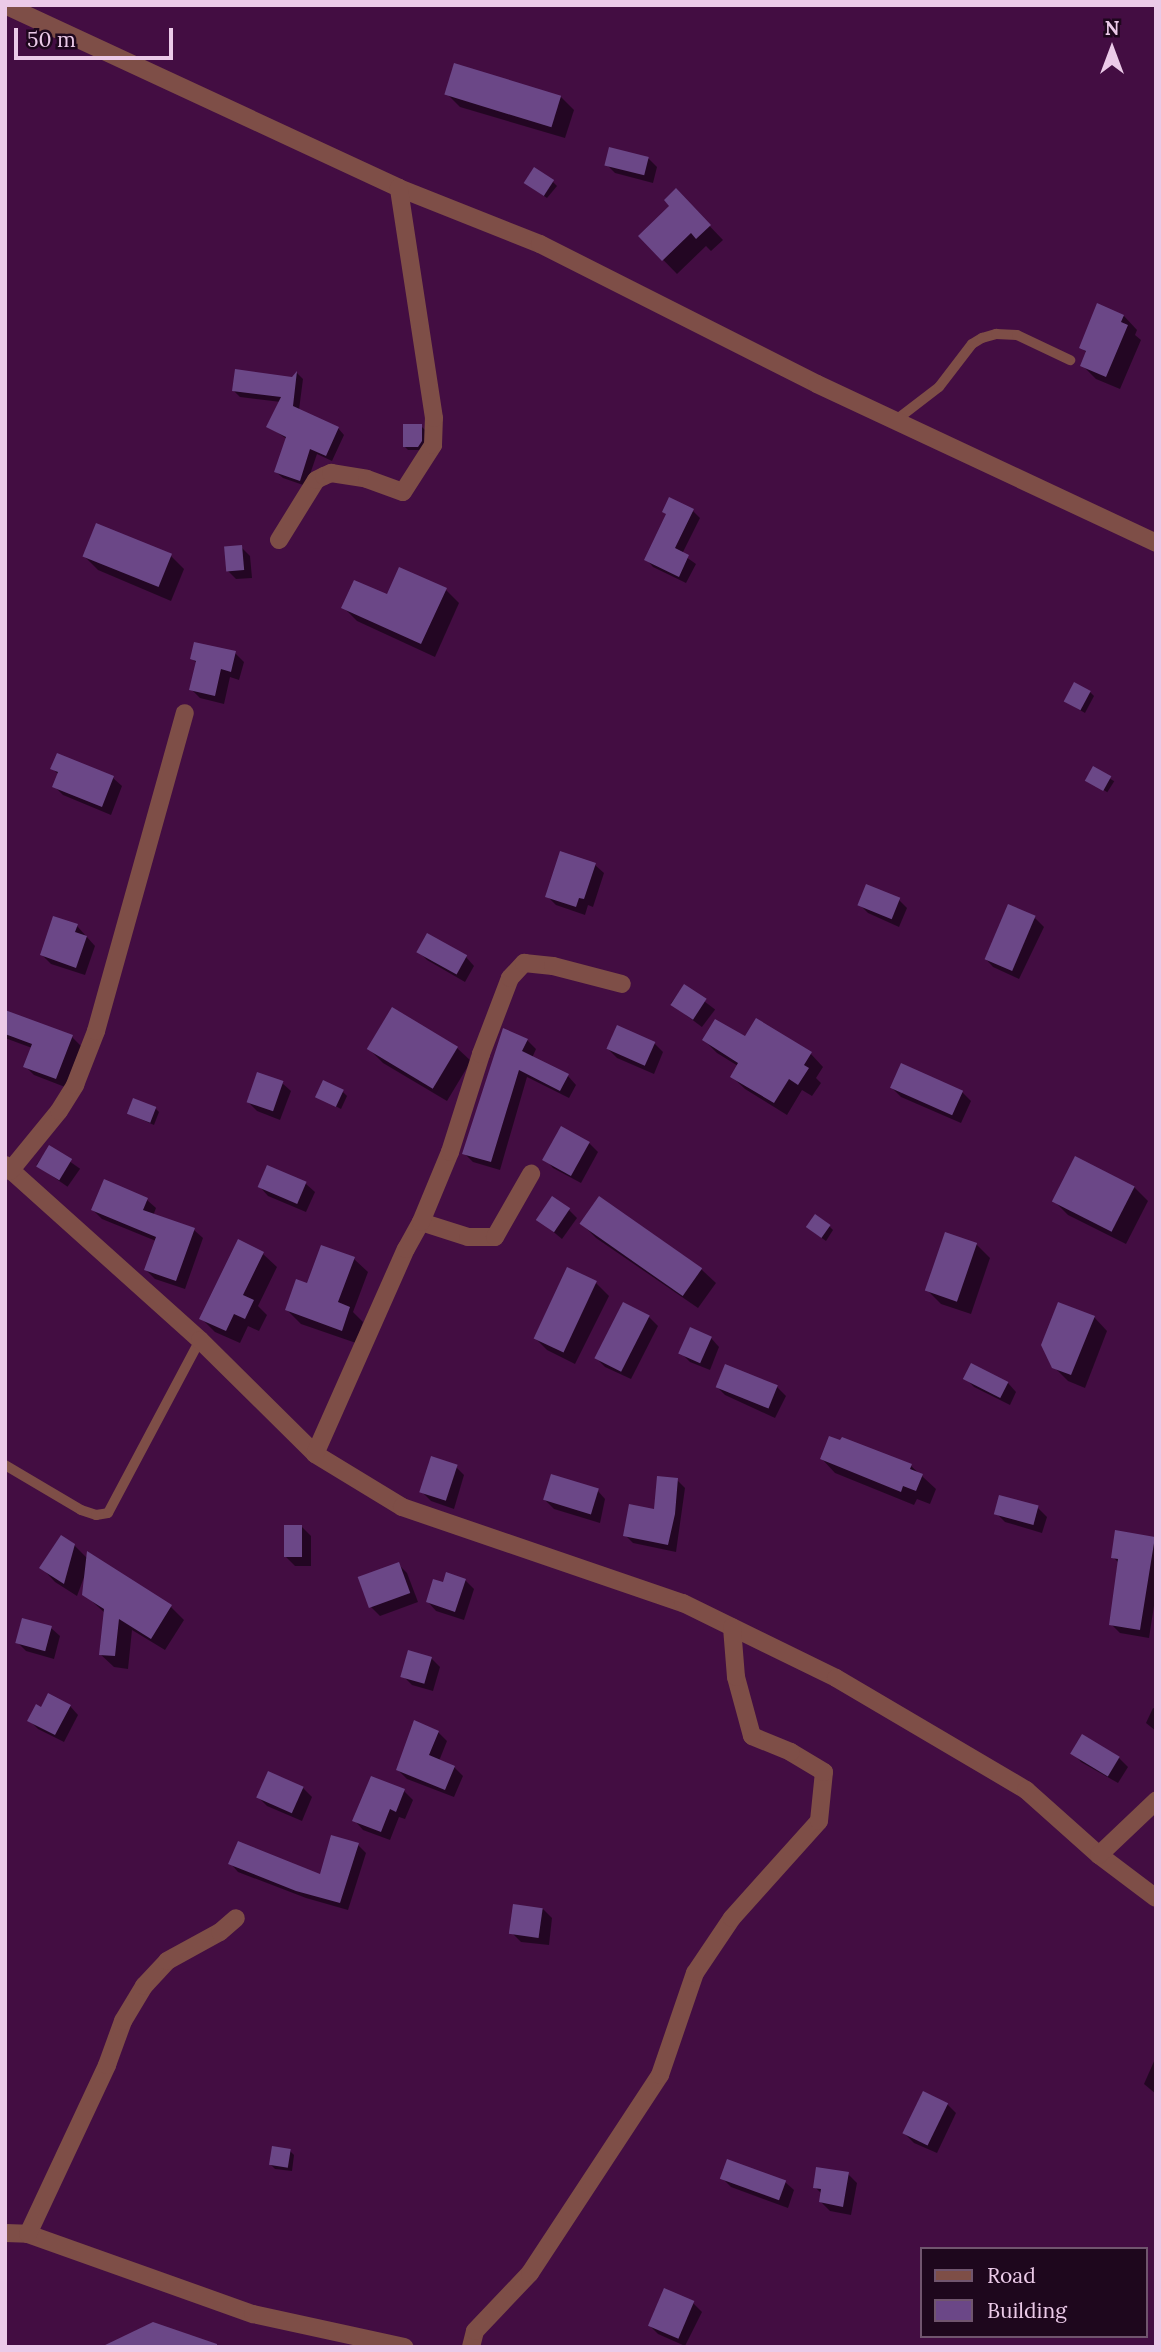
<!DOCTYPE html>
<style>
body{margin:0}
#map{position:relative;width:1161px;height:2352px;overflow:hidden;background:#430d42;font-family:Lora,serif}
div>[style]{position:absolute}
[style*='--x']{left:calc(var(--x)*1px);top:calc(var(--y)*1px);width:calc(var(--w)*1px);rotate:calc(var(--a)*1deg)}
.shadow>*{inset:0;background:#0007;transform-origin:0 0}
.building>*{inset:0;background:#6b4787;transform-origin:0 0}
.service>*{height:10px;margin:-5px;padding:0 5px;transform-origin:5px;border-radius:5px;background:#7e4e47}
.minor>*{height:18px;margin:-9px;padding:0 9px;transform-origin:9px;border-radius:9px;background:#7e4e47}
span{translate:-50% -50%;white-space:nowrap;text-align:center;line-height:1.15;-webkit-text-stroke:6px #1e071d;paint-order:stroke}
.frame{position:absolute;inset:0;border:7px solid #ebcae8;pointer-events:none}
.legend{position:absolute;left:920px;top:2247px;width:228px;height:91px;box-sizing:border-box;background:#1e071d;border:2px solid #70556e;margin:0;padding:9px 12px;list-style:none;font-size:21px;color:#ebcae8}
.legend li{display:flex;align-items:center;gap:14px;height:35px}
.legend b{width:35px;border:2px solid #70556e}
.north{position:absolute;left:1077px;top:14px;width:70px;height:70px;-webkit-text-stroke:5px #1e071d;paint-order:stroke;rotate:0deg;font-size:19px;font-weight:700;line-height:28px;text-align:center;color:#ebcae8}
.north::after{content:'';display:block;margin:auto;width:24px;height:32px;background:#ebcae8;clip-path:polygon(50% 0,100% 100%,50% 72%,0 100%)}
.scale{position:absolute;left:14px;top:28px;width:159px;height:32px;box-sizing:border-box;border:4px solid #ebcae8;border-top:0;padding-left:9px;font-size:21px;line-height:24px;white-space:nowrap;color:#ebcae8;-webkit-text-stroke:5px #1e071d;paint-order:stroke}
</style>
<div id="map">
<div class="shadow">
<div style="clip-path:polygon(446px 93px,560px 96px,574px 110px,565px 138px,460px 107px)"></div>
<div style="clip-path:polygon(649px 159px,657px 167px,653px 183px,615px 173px,606px 164px)"></div>
<div style="clip-path:polygon(553px 182px,557px 186px,547px 198px,529px 186px)"></div>
<div style="clip-path:polygon(676px 191px,723px 240px,711px 251px,706px 246px,677px 274px,640px 236px,672px 206px)"></div>
<div style="clip-path:polygon(1124px 316px,1137px 330px,1135px 335px,1141px 340px,1120px 389px,1096px 379px,1082px 365px,1087px 353px,1081px 347px)"></div>
<div style="clip-path:polygon(297px 373px,303px 379px,299px 410px,338px 428px,344px 435px,332px 461px,317px 454px,306px 486px,283px 478px,276px 472px,287px 439px,269px 427px,281px 402px,240px 397px,234px 391px,292px 378px)"></div>
<div style="clip-path:polygon(421px 426px,425px 430px,425px 446px,422px 450px,408px 450px,404px 446px)"></div>
<div style="clip-path:polygon(693px 511px,700px 518px,682px 554px,696px 564px,686px 583px,653px 567px,646px 559px)"></div>
<div style="clip-path:polygon(241px 547px,250px 556px,252px 578px,236px 579px,227px 570px)"></div>
<div style="clip-path:polygon(84px 556px,171px 556px,184px 569px,171px 601px,98px 570px)"></div>
<div style="clip-path:polygon(446px 590px,459px 603px,435px 657px,357px 621px,343px 607px,387px 597px)"></div>
<div style="clip-path:polygon(235px 653px,244px 662px,239px 680px,230px 677px,224px 704px,200px 698px,191px 689px,197px 663px,192px 659px)"></div>
<div style="clip-path:polygon(1090px 692px,1094px 696px,1085px 713px,1066px 702px)"></div>
<div style="clip-path:polygon(58px 755px,113px 778px,122px 786px,111px 815px,63px 795px,54px 786px,59px 775px,52px 768px)"></div>
<div style="left:1093px;top:768px;width:25px;height:13px;rotate:32deg"></div>
<div style="clip-path:polygon(595px 865px,604px 873px,593px 907px,588px 905px,585px 915px,556px 905px,547px 896px)"></div>
<div style="clip-path:polygon(899px 900px,907px 908px,899px 927px,868px 913px,859px 904px)"></div>
<div style="clip-path:polygon(1035px 918px,1044px 927px,1019px 979px,993px 967px,985px 958px)"></div>
<div style="clip-path:polygon(77px 926px,95px 946px,85px 975px,51px 964px,42px 955px)"></div>
<div style="clip-path:polygon(418px 951px,466px 957px,474px 966px,465px 982px,427px 960px)"></div>
<div style="left:684px;top:986px;width:39px;height:22px;rotate:37deg"></div>
<div style="clip-path:polygon(393px 1010px,457px 1048px,471px 1061px,447px 1101px,383px 1063px,369px 1049px)"></div>
<div style="clip-path:polygon(5px 1012px,72px 1037px,81px 1046px,65px 1087px,34px 1075px,25px 1066px,32px 1048px,5px 1038px)"></div>
<div style="clip-path:polygon(745px 1039px,811px 1054px,823px 1067px,816px 1078px,821px 1083px,812px 1096px,802px 1090px,787px 1115px,745px 1089px,732px 1077px,738px 1066px,717px 1053px,704px 1040px)"></div>
<div style="clip-path:polygon(527px 1040px,536px 1049px,532px 1058px,568px 1076px,576px 1085px,569px 1098px,527px 1077px,500px 1170px,473px 1162px,464px 1153px)"></div>
<div style="clip-path:polygon(654px 1043px,663px 1052px,654px 1074px,617px 1058px,608px 1049px)"></div>
<div style="clip-path:polygon(282px 1083px,291px 1091px,280px 1120px,257px 1111px,248px 1102px)"></div>
<div style="clip-path:polygon(892px 1088px,962px 1092px,971px 1101px,961px 1123px,901px 1097px)"></div>
<div style="clip-path:polygon(343px 1092px,347px 1096px,341px 1109px,317px 1096px)"></div>
<div style="clip-path:polygon(155px 1108px,159px 1112px,154px 1125px,129px 1114px)"></div>
<div style="clip-path:polygon(562px 1128px,589px 1143px,598px 1152px,581px 1183px,553px 1168px,545px 1159px)"></div>
<div style="left:49px;top:1147px;width:38px;height:22px;rotate:35deg"></div>
<div style="clip-path:polygon(1076px 1158px,1134px 1187px,1148px 1201px,1126px 1244px,1068px 1215px,1054px 1201px)"></div>
<div style="clip-path:polygon(105px 1182px,147px 1200px,156px 1208px,153px 1216px,194px 1230px,203px 1238px,185px 1289px,155px 1279px,146px 1270px,156px 1241px,102px 1219px,93px 1210px)"></div>
<div style="clip-path:polygon(306px 1184px,315px 1192px,306px 1212px,268px 1196px,260px 1187px)"></div>
<div style="clip-path:polygon(600px 1199px,702px 1270px,716px 1283px,698px 1308px,596px 1238px,582px 1224px)"></div>
<div style="clip-path:polygon(568px 1209px,577px 1218px,562px 1239px,538px 1219px)"></div>
<div style="clip-path:polygon(829px 1226px,833px 1230px,826px 1241px,812px 1231px)"></div>
<div style="clip-path:polygon(976px 1244px,990px 1258px,971px 1314px,941px 1304px,927px 1290px)"></div>
<div style="clip-path:polygon(263px 1254px,277px 1267px,258px 1306px,267px 1315px,259px 1331px,248px 1326px,240px 1343px,215px 1332px,201px 1318px)"></div>
<div style="clip-path:polygon(354px 1259px,368px 1272px,353px 1312px,363px 1322px,356px 1343px,301px 1324px,287px 1310px)"></div>
<div style="clip-path:polygon(596px 1283px,609px 1296px,575px 1364px,547px 1350px,534px 1337px)"></div>
<div style="clip-path:polygon(649px 1317px,658px 1326px,631px 1379px,605px 1367px,596px 1358px)"></div>
<div style="clip-path:polygon(1094px 1317px,1107px 1331px,1085px 1388px,1068px 1381px,1054px 1367px)"></div>
<div style="clip-path:polygon(711px 1338px,719px 1347px,710px 1370px,690px 1362px,681px 1353px)"></div>
<div style="clip-path:polygon(965px 1378px,1008px 1383px,1016px 1392px,1010px 1405px,974px 1387px)"></div>
<div style="clip-path:polygon(716px 1386px,777px 1387px,786px 1396px,775px 1418px,725px 1395px)"></div>
<div style="clip-path:polygon(822px 1459px,911px 1466px,936px 1489px,930px 1504px,917px 1499px,914px 1505px,835px 1473px)"></div>
<div style="clip-path:polygon(455px 1466px,464px 1475px,454px 1509px,431px 1501px,422px 1492px)"></div>
<div style="clip-path:polygon(677px 1480px,685px 1488px,676px 1552px,633px 1543px,625px 1535px,655px 1511px)"></div>
<div style="clip-path:polygon(597px 1490px,605px 1499px,600px 1523px,554px 1509px,545px 1500px)"></div>
<div style="clip-path:polygon(1038px 1508px,1047px 1517px,1042px 1533px,1005px 1522px,996px 1513px)"></div>
<div style="clip-path:polygon(302px 1527px,311px 1536px,311px 1566px,295px 1566px,286px 1557px)"></div>
<div style="clip-path:polygon(1154px 1538px,1156px 1593px,1149px 1638px,1120px 1633px,1111px 1624px,1119px 1563px,1113px 1557px)"></div>
<div style="clip-path:polygon(74px 1545px,88px 1559px,88px 1554px,171px 1607px,184px 1620px,165px 1650px,132px 1630px,128px 1669px,114px 1667px,100px 1654px,105px 1613px,84px 1594px,86px 1572px,77px 1596px,55px 1582px,42px 1568px)"></div>
<div style="clip-path:polygon(398px 1564px,407px 1573px,418px 1602px,380px 1616px,371px 1607px)"></div>
<div style="clip-path:polygon(465px 1580px,474px 1589px,464px 1620px,436px 1611px,428px 1602px,444px 1584px)"></div>
<div style="clip-path:polygon(51px 1628px,60px 1636px,54px 1659px,26px 1651px,17px 1642px)"></div>
<div style="clip-path:polygon(431px 1658px,440px 1667px,433px 1691px,412px 1685px,403px 1676px)"></div>
<div style="clip-path:polygon(70px 1706px,78px 1715px,64px 1742px,38px 1729px,29px 1720px,42px 1710px)"></div>
<div style="clip-path:polygon(1153px 1708px,1156px 1709px,1156px 1731px,1146px 1723px)"></div>
<div style="clip-path:polygon(438px 1732px,447px 1741px,439px 1761px,454px 1767px,463px 1776px,454px 1797px,407px 1779px,398px 1770px)"></div>
<div style="clip-path:polygon(1073px 1753px,1119px 1758px,1128px 1767px,1118px 1783px,1081px 1762px)"></div>
<div style="clip-path:polygon(303px 1788px,312px 1797px,302px 1821px,267px 1806px,258px 1797px)"></div>
<div style="clip-path:polygon(404px 1791px,413px 1800px,405px 1819px,399px 1817px,390px 1840px,363px 1830px,355px 1821px)"></div>
<div style="clip-path:polygon(358px 1845px,366px 1853px,348px 1910px,306px 1898px,238px 1872px,230px 1863px,321px 1876px)"></div>
<div style="clip-path:polygon(543px 1909px,552px 1918px,549px 1945px,521px 1942px,512px 1933px)"></div>
<div style="clip-path:polygon(1155px 2059px,1156px 2059px,1156px 2094px,1144px 2084px)"></div>
<div style="clip-path:polygon(947px 2104px,956px 2113px,937px 2153px,914px 2143px,905px 2134px)"></div>
<div style="clip-path:polygon(290px 2151px,294px 2155px,292px 2171px,275px 2169px,271px 2165px)"></div>
<div style="clip-path:polygon(848px 2174px,857px 2183px,851px 2215px,830px 2211px,821px 2202px,822px 2194px,815px 2187px)"></div>
<div style="clip-path:polygon(722px 2178px,785px 2182px,794px 2190px,788px 2208px,731px 2187px)"></div>
<div style="clip-path:polygon(693px 2303px,702px 2312px,685px 2346px,658px 2334px,649px 2325px)"></div>
</div>
<div class="building">
<div style="left:454px;top:63px;width:112px;height:33px;rotate:17deg"></div>
<div style="left:609px;top:147px;width:41px;height:19px;rotate:14deg"></div>
<div style="left:534px;top:167px;width:24px;height:19px;rotate:33deg"></div>
<div style="clip-path:polygon(676px 188px,711px 225px,696px 239px,691px 233px,662px 261px,638px 236px,669px 206px,664px 200px)"></div>
<div style="clip-path:polygon(1097px 303px,1124px 315px,1121px 322px,1128px 325px,1106px 377px,1080px 366px,1086px 351px,1079px 348px)"></div>
<div style="clip-path:polygon(235px 369px,292px 377px,297px 371px,293px 406px,339px 427px,326px 456px,310px 449px,300px 481px,274px 472px,286px 437px,266px 427px,281px 397px,232px 391px)"></div>
<div style="clip-path:polygon(403px 424px,422px 424px,422px 441px,418px 447px,403px 447px)"></div>
<div style="clip-path:polygon(669px 497px,694px 509px,675px 548px,689px 555px,679px 577px,644px 560px,666px 514px,662px 512px)"></div>
<div style="left:96px;top:523px;width:82px;height:36px;rotate:22deg"></div>
<div style="left:242px;top:545px;width:25px;height:18px;rotate:85deg"></div>
<div style="clip-path:polygon(399px 567px,447px 588px,421px 644px,341px 608px,354px 580px,387px 594px)"></div>
<div style="clip-path:polygon(194px 642px,236px 651px,231px 672px,221px 669px,215px 696px,189px 690px,196px 661px,190px 659px)"></div>
<div style="left:1074px;top:682px;width:19px;height:22px;rotate:28deg"></div>
<div style="clip-path:polygon(57px 753px,114px 776px,102px 807px,52px 787px,58px 772px,50px 769px)"></div>
<div style="left:1093px;top:766px;width:21px;height:17px;rotate:29deg"></div>
<div style="clip-path:polygon(560px 851px,596px 863px,584px 899px,579px 898px,576px 907px,545px 897px)"></div>
<div style="left:866px;top:884px;width:37px;height:23px;rotate:22deg"></div>
<div style="left:1008px;top:904px;width:30px;height:60px;rotate:23deg"></div>
<div style="clip-path:polygon(53px 916px,78px 924px,75px 932px,87px 936px,76px 968px,40px 955px)"></div>
<div style="left:427px;top:933px;width:46px;height:22px;rotate:29deg"></div>
<div style="left:684px;top:984px;width:27px;height:25px;rotate:33deg"></div>
<div style="left:392px;top:1007px;width:77px;height:49px;rotate:31deg"></div>
<div style="clip-path:polygon(5px 1010px,73px 1035px,56px 1079px,23px 1067px,32px 1044px,5px 1034px)"></div>
<div style="clip-path:polygon(756px 1018px,812px 1052px,804px 1065px,809px 1068px,798px 1085px,789px 1079px,774px 1103px,730px 1077px,738px 1063px,702px 1040px,715px 1019px,745px 1036px)"></div>
<div style="left:617px;top:1025px;width:42px;height:26px;rotate:24deg"></div>
<div style="clip-path:polygon(503px 1028px,528px 1039px,522px 1051px,569px 1074px,560px 1091px,519px 1070px,491px 1162px,462px 1154px)"></div>
<div style="left:901px;top:1063px;width:68px;height:27px;rotate:24deg"></div>
<div style="left:257px;top:1072px;width:28px;height:32px;rotate:19deg"></div>
<div style="left:323px;top:1080px;width:23px;height:19px;rotate:25deg"></div>
<div style="left:133px;top:1098px;width:25px;height:17px;rotate:21deg"></div>
<div style="left:561px;top:1126px;width:33px;height:39px;rotate:29deg"></div>
<div style="left:49px;top:1145px;width:27px;height:25px;rotate:31deg"></div>
<div style="left:1075px;top:1156px;width:67px;height:51px;rotate:27deg"></div>
<div style="left:267px;top:1165px;width:43px;height:24px;rotate:23deg"></div>
<div style="clip-path:polygon(104px 1179px,148px 1198px,143px 1210px,195px 1228px,176px 1281px,144px 1270px,156px 1237px,91px 1210px)"></div>
<div style="left:552px;top:1196px;width:22px;height:29px;rotate:34deg"></div>
<div style="left:599px;top:1196px;width:126px;height:34px;rotate:35deg"></div>
<div style="left:815px;top:1214px;width:19px;height:16px;rotate:35deg"></div>
<div style="left:945px;top:1232px;width:34px;height:62px;rotate:19deg"></div>
<div style="clip-path:polygon(238px 1239px,264px 1252px,243px 1295px,254px 1300px,245px 1319px,234px 1314px,226px 1331px,199px 1319px)"></div>
<div style="clip-path:polygon(321px 1245px,355px 1257px,338px 1302px,350px 1307px,342px 1331px,285px 1310px,296px 1279px,307px 1283px)"></div>
<div style="left:567px;top:1267px;width:33px;height:79px;rotate:25deg"></div>
<div style="left:623px;top:1302px;width:30px;height:63px;rotate:27deg"></div>
<div style="clip-path:polygon(1058px 1302px,1095px 1316px,1071px 1375px,1052px 1368px,1041px 1345px)"></div>
<div style="left:690px;top:1327px;width:24px;height:29px;rotate:24deg"></div>
<div style="left:971px;top:1363px;width:42px;height:18px;rotate:27deg"></div>
<div style="left:725px;top:1364px;width:57px;height:25px;rotate:22deg"></div>
<div style="clip-path:polygon(829px 1436px,840px 1440px,842px 1437px,912px 1464px,910px 1469px,923px 1474px,916px 1491px,903px 1486px,901px 1492px,820px 1459px)"></div>
<div style="left:431px;top:1456px;width:28px;height:38px;rotate:18deg"></div>
<div style="left:551px;top:1474px;width:50px;height:27px;rotate:17deg"></div>
<div style="clip-path:polygon(657px 1476px,678px 1478px,675px 1514px,668px 1545px,623px 1536px,629px 1504px,654px 1509px)"></div>
<div style="left:999px;top:1495px;width:41px;height:20px;rotate:15deg"></div>
<div style="left:284px;top:1525px;width:18px;height:32px"></div>
<div style="clip-path:polygon(1115px 1530px,1155px 1537px,1140px 1630px,1109px 1625px,1118px 1559px,1111px 1558px)"></div>
<div style="clip-path:polygon(61px 1535px,75px 1544px,64px 1584px,39px 1568px)"></div>
<div style="clip-path:polygon(87px 1551px,172px 1605px,151px 1639px,119px 1619px,115px 1656px,99px 1655px,104px 1609px,82px 1595px)"></div>
<div style="left:399px;top:1562px;width:33px;height:44px;rotate:70deg"></div>
<div style="clip-path:polygon(446px 1572px,466px 1579px,455px 1612px,426px 1602px,433px 1579px,443px 1582px)"></div>
<div style="left:22px;top:1618px;width:31px;height:26px;rotate:15deg"></div>
<div style="left:408px;top:1650px;width:25px;height:28px;rotate:16deg"></div>
<div style="clip-path:polygon(48px 1693px,71px 1705px,55px 1735px,27px 1721px,36px 1704px,41px 1707px)"></div>
<div style="clip-path:polygon(414px 1720px,439px 1731px,429px 1755px,455px 1766px,445px 1790px,396px 1770px)"></div>
<div style="left:1082px;top:1734px;width:44px;height:23px;rotate:31deg"></div>
<div style="left:268px;top:1771px;width:39px;height:29px;rotate:24deg"></div>
<div style="clip-path:polygon(371px 1776px,405px 1789px,396px 1812px,390px 1809px,381px 1832px,352px 1821px)"></div>
<div style="clip-path:polygon(331px 1835px,359px 1843px,340px 1903px,296px 1891px,228px 1864px,238px 1841px,320px 1874px)"></div>
<div style="left:513px;top:1904px;width:30px;height:30px;rotate:8deg"></div>
<div style="left:923px;top:2091px;width:28px;height:47px;rotate:26deg"></div>
<div style="left:272px;top:2146px;width:19px;height:19px;rotate:9deg"></div>
<div style="left:727px;top:2159px;width:63px;height:21px;rotate:20deg"></div>
<div style="clip-path:polygon(816px 2167px,849px 2172px,843px 2207px,819px 2202px,821px 2189px,813px 2188px)"></div>
<div style="left:664px;top:2288px;width:33px;height:41px;rotate:23deg"></div>
<div style="clip-path:polygon(153px 2322px,217px 2344px,217px 2347px,101px 2347px)"></div>
</div>
<div class="service">
<div style="--x:896;--y:420;--w:54;--a:-37.5"></div>
<div style="--x:939;--y:387;--w:54;--a:-52.5"></div>
<div style="--x:972;--y:344;--w:12;--a:-31"></div>
<div style="--x:982;--y:338;--w:15;--a:-16"></div>
<div style="--x:996;--y:334;--w:21;--a:3"></div>
<div style="--x:1017;--y:335;--w:59;--a:25.3"></div>
<div style="--x:5;--y:1465;--w:88;--a:30.6"></div>
<div style="--x:81;--y:1510;--w:16;--a:18"></div>
<div style="--x:96;--y:1515;--w:12;--a:-9"></div>
<div style="--x:108;--y:1513;--w:196;--a:-62"></div>
</div>
<div class="minor">
<div style="--x:5;--y:5;--w:434;--a:24.9"></div>
<div style="--x:399;--y:188;--w:152;--a:21.7"></div>
<div style="--x:540;--y:244;--w:310;--a:26.8"></div>
<div style="--x:817;--y:384;--w:374;--a:25.1"></div>
<div style="--x:279;--y:540;--w:70;--a:-58.3"></div>
<div style="--x:316;--y:480;--w:9;--a:-27"></div>
<div style="--x:324;--y:476;--w:8;--a:-23"></div>
<div style="--x:331;--y:473;--w:36;--a:9"></div>
<div style="--x:367;--y:479;--w:38;--a:20"></div>
<div style="--x:403;--y:492;--w:56;--a:-57.4"></div>
<div style="--x:433;--y:445;--w:27;--a:-88"></div>
<div style="--x:434;--y:418;--w:233;--a:-98.7"></div>
<div style="--x:5;--y:1165;--w:262;--a:41.9"></div>
<div style="--x:200;--y:1340;--w:162;--a:44.7"></div>
<div style="--x:315;--y:1454;--w:102;--a:31.3"></div>
<div style="--x:402;--y:1507;--w:297;--a:18.9"></div>
<div style="--x:683;--y:1603;--w:170;--a:26.1"></div>
<div style="--x:836;--y:1678;--w:221;--a:30.5"></div>
<div style="--x:1026;--y:1790;--w:98;--a:41.7"></div>
<div style="--x:1099;--y:1855;--w:71;--a:37"></div>
<div style="--x:10;--y:1171;--w:77;--a:-50.8"></div>
<div style="--x:59;--y:1111;--w:31;--a:-58"></div>
<div style="--x:75;--y:1085;--w:58;--a:-68.7"></div>
<div style="--x:96;--y:1031;--w:330;--a:-74.4"></div>
<div style="--x:421;--y:1222;--w:49;--a:17.7"></div>
<div style="--x:468;--y:1237;--w:27;--a:0"></div>
<div style="--x:495;--y:1237;--w:73;--a:-60.3"></div>
<div style="--x:315;--y:1454;--w:224;--a:-66.1"></div>
<div style="--x:406;--y:1249;--w:31;--a:-61"></div>
<div style="--x:421;--y:1222;--w:76;--a:-67.5"></div>
<div style="--x:450;--y:1152;--w:103;--a:-72.4"></div>
<div style="--x:481;--y:1054;--w:81;--a:-69.1"></div>
<div style="--x:510;--y:978;--w:21;--a:-47"></div>
<div style="--x:524;--y:963;--w:29;--a:6"></div>
<div style="--x:553;--y:966;--w:71;--a:14.6"></div>
<div style="--x:1099;--y:1855;--w:79;--a:-43.5"></div>
<div style="--x:5;--y:2233;--w:23;--a:2"></div>
<div style="--x:28;--y:2234;--w:239;--a:19.6"></div>
<div style="--x:253;--y:2314;--w:155;--a:12.3"></div>
<div style="--x:28;--y:2234;--w:187;--a:-64.9"></div>
<div style="--x:107;--y:2065;--w:47;--a:-70"></div>
<div style="--x:123;--y:2021;--w:41;--a:-59"></div>
<div style="--x:144;--y:1986;--w:34;--a:-47"></div>
<div style="--x:167;--y:1961;--w:60;--a:-28.7"></div>
<div style="--x:220;--y:1932;--w:21;--a:-41"></div>
<div style="--x:471;--y:2347;--w:16;--a:-76"></div>
<div style="--x:475;--y:2331;--w:80;--a:-46.5"></div>
<div style="--x:530;--y:2273;--w:237;--a:-56.7"></div>
<div style="--x:660;--y:2075;--w:108;--a:-71.1"></div>
<div style="--x:695;--y:1973;--w:66;--a:-56.1"></div>
<div style="--x:732;--y:1918;--w:130;--a:-48.1"></div>
<div style="--x:819;--y:1821;--w:49;--a:-84.2"></div>
<div style="--x:824;--y:1772;--w:39;--a:-149"></div>
<div style="--x:791;--y:1752;--w:42;--a:-157.7"></div>
<div style="--x:752;--y:1736;--w:61;--a:-105.2"></div>
<div style="--x:736;--y:1677;--w:50;--a:-94.6"></div>
</div>
<div class="frame"></div>
<ul class="legend">
<li><b style="height:9px;background:#7e4e47"></b>Road</li>
<li><b style="height:19px;background:#6b4787"></b>Building</li>
</ul>
<div class="north">N</div>
<div class="scale">50 m</div>
</div>
